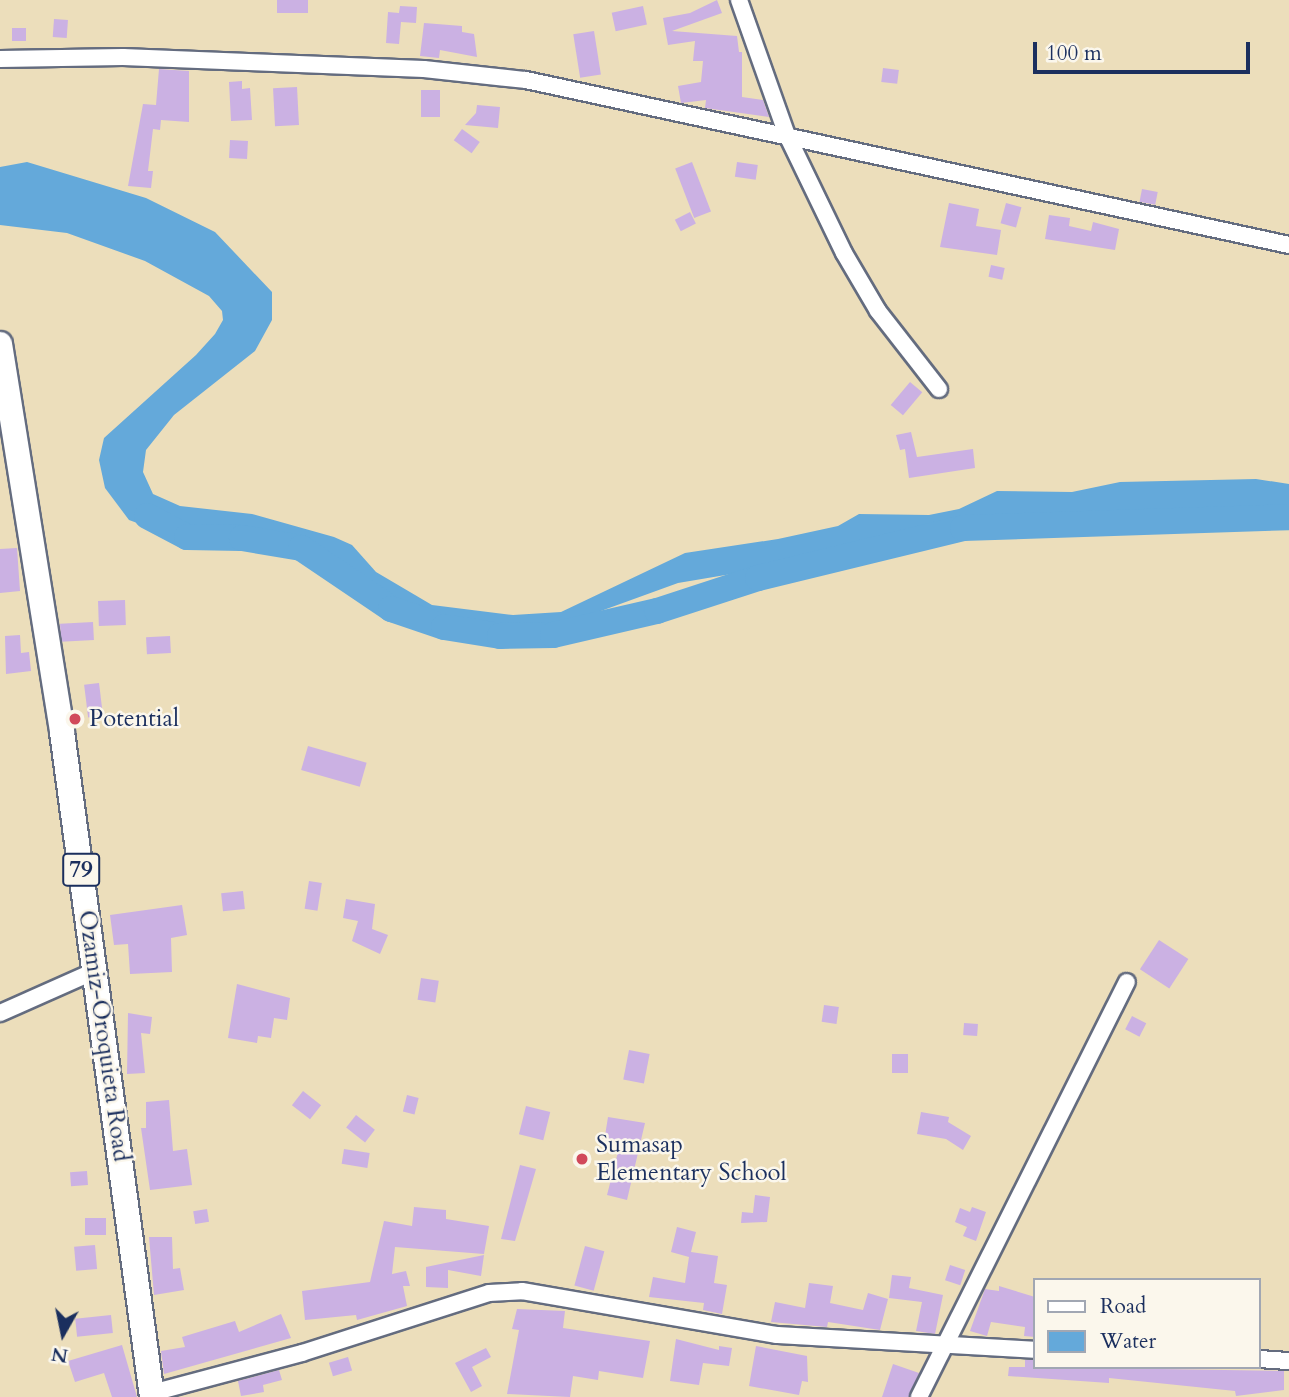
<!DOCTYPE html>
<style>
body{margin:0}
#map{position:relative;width:1289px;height:1397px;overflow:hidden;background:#ecdebb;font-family:Cardo,serif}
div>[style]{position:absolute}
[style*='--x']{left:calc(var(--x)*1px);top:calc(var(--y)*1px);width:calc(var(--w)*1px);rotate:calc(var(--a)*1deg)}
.water>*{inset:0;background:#64a9da}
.river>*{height:26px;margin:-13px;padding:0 13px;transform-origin:13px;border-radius:13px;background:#64a9da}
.building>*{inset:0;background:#cbb1e3;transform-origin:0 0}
.roads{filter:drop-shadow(2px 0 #646c7f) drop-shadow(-2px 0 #646c7f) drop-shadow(0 2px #646c7f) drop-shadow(0 -2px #646c7f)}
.minor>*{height:16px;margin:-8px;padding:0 8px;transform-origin:8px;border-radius:8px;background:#fff}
.highway>*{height:24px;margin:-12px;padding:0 12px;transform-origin:12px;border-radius:12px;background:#fff}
.dots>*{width:19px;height:19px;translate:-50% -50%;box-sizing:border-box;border:4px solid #fbf7ec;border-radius:50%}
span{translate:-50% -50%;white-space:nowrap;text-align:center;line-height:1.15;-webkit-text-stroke:5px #fbf7ec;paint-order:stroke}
.shield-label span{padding:2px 5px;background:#fbf7ec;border:2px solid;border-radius:5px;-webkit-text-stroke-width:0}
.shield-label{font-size:23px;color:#1b2f5e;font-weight:700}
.poi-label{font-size:24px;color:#1b2f5e}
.left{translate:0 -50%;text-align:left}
.street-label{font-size:24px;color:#1b2f5e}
.legend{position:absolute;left:1033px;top:1278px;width:228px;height:91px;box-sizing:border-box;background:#fbf7ec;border:2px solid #a1a7b3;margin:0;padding:9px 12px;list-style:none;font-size:21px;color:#1b2f5e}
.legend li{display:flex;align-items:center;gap:14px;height:35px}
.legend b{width:35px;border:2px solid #a1a7b3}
.north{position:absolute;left:28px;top:1299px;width:70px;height:70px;-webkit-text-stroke:5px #fbf7ec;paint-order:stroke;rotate:189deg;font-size:19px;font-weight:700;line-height:28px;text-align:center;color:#1b2f5e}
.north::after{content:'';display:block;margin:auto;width:24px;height:32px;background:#1b2f5e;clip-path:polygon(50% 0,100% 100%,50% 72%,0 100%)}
.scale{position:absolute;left:1033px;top:42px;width:217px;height:32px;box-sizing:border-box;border:4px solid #1b2f5e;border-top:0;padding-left:9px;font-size:21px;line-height:24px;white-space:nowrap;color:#1b2f5e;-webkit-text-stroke:5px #fbf7ec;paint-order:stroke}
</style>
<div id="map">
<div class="water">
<div style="clip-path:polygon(27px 162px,146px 198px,215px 232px,272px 292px,272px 320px,255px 351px,174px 415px,146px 450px,143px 472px,153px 494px,180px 506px,252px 514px,334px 537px,352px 545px,376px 572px,432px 605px,513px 615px,561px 612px,685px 553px,778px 539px,838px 526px,859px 514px,929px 515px,959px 509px,997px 491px,1072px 492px,1120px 482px,1256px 479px,1289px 484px,1289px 512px,1165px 510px,943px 528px,809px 561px,678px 583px,554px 628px,510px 631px,459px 626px,399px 604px,308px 543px,159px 531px,129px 520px,105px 488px,99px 460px,104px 438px,196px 355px,215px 334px,223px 320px,222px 311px,209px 296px,145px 261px,67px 233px,0 225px,0 167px)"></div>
</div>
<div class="river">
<div style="--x:147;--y:516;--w:45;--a:27.7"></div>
<div style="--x:187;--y:537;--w:55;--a:1"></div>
<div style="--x:242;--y:538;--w:60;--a:9.6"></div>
<div style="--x:301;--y:548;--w:109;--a:34.1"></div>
<div style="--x:391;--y:609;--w:56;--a:18.8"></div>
<div style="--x:444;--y:627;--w:57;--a:9.1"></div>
<div style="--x:500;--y:636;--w:53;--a:-1.1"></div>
<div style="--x:553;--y:635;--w:107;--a:-13"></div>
<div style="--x:657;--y:611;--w:106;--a:-18.1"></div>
<div style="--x:758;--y:578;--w:211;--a:-13.7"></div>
<div style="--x:963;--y:528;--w:326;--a:-1.9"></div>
</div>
<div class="building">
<div style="left:277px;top:0;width:31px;height:13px"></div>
<div style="clip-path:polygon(717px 0,722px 13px,672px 31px,737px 36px,739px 52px,742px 52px,742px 97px,763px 100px,769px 117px,705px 108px,706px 100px,681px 103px,678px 86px,701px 82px,703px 61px,693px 61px,695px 41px,668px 45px,663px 18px,690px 13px)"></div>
<div style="clip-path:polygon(400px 6px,417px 7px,416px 23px,401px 22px,399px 44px,386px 43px,388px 12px,399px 13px)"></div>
<div style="left:643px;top:6px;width:19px;height:32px;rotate:78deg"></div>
<div style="left:54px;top:19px;width:14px;height:18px;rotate:4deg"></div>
<div style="clip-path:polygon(424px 23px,462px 26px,462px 32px,474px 34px,477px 57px,440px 50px,439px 58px,420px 56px)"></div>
<div style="left:26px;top:28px;width:13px;height:14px;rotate:90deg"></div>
<div style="left:594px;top:31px;width:44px;height:21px;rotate:81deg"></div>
<div style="left:883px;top:68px;width:16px;height:14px;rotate:7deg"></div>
<div style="clip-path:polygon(159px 69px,189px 71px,189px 122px,161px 120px,160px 130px,153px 129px,148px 171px,153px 171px,151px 188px,128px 186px,143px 104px,156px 105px)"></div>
<div style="clip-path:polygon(242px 81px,242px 89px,250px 88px,252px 120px,231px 121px,229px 82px)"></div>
<div style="left:297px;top:87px;width:38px;height:24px;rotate:87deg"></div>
<div style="left:421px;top:90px;width:19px;height:27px"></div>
<div style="clip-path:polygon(477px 105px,500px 107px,498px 128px,465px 125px,476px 113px)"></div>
<div style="left:462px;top:129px;width:22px;height:14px;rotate:36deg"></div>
<div style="left:230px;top:140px;width:18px;height:18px;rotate:3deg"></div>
<div style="left:692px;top:162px;width:53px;height:18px;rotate:69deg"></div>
<div style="left:737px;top:162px;width:21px;height:15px;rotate:8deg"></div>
<div style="left:1142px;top:189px;width:16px;height:13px;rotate:11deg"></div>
<div style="clip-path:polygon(949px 203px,979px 209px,976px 226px,1001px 230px,997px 255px,940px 247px)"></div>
<div style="left:1006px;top:203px;width:16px;height:21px;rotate:15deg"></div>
<div style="left:690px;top:212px;width:13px;height:17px;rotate:63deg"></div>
<div style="clip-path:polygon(1049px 215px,1070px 218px,1069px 226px,1091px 231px,1093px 222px,1119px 229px,1115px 250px,1045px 239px)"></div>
<div style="left:991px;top:265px;width:14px;height:12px;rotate:12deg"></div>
<div style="left:910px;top:382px;width:16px;height:30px;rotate:40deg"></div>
<div style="clip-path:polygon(911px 432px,917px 457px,973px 449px,975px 468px,909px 478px,905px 449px,900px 450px,896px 435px)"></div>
<div style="clip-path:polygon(17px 548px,20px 591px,0 593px,0 549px)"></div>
<div style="left:125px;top:600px;width:25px;height:27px;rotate:88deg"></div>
<div style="left:93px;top:622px;width:18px;height:33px;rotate:87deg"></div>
<div style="clip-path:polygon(20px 635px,21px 653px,29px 652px,31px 671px,6px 674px,5px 636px)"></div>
<div style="left:170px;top:636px;width:17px;height:24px;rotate:87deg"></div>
<div style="left:99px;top:683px;width:33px;height:15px;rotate:83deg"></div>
<div style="left:308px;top:746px;width:61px;height:25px;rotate:16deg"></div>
<div style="left:309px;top:881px;width:13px;height:28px;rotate:9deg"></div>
<div style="left:243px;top:891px;width:18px;height:22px;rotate:84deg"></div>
<div style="clip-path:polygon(346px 899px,375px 904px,372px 929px,388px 935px,380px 954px,352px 941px,358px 921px,343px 918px)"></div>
<div style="clip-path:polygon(182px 905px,187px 935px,171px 938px,172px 972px,130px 974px,128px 944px,114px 945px,110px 915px)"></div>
<div style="left:1159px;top:940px;width:35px;height:35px;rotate:33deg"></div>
<div style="left:421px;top:978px;width:18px;height:22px;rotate:9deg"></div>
<div style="clip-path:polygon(237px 984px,290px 998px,287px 1020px,274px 1018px,271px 1038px,258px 1036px,257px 1043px,228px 1038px)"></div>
<div style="left:824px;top:1005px;width:15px;height:17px;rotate:8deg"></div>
<div style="clip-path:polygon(128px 1013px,152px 1017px,150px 1034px,141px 1033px,145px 1073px,127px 1074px)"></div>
<div style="left:1132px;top:1016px;width:16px;height:15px;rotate:27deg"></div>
<div style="left:964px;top:1023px;width:14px;height:12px;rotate:4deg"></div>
<div style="left:629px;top:1050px;width:21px;height:30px;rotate:11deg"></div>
<div style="left:892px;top:1054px;width:16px;height:19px"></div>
<div style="left:303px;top:1091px;width:23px;height:18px;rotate:38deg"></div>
<div style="left:407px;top:1095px;width:12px;height:17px;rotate:14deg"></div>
<div style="clip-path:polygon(169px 1100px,173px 1151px,187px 1149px,192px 1185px,150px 1190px,141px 1128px,146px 1128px,146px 1102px)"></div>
<div style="left:526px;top:1106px;width:25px;height:29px;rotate:14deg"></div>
<div style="clip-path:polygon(921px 1112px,949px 1117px,948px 1122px,971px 1136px,963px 1150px,946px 1139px,917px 1134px)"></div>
<div style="left:356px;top:1115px;width:24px;height:16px;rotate:38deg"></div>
<div style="clip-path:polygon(608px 1117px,645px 1123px,627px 1200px,607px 1195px,620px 1144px,604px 1142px)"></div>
<div style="left:344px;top:1149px;width:26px;height:15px;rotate:9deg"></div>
<div style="clip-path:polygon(520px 1165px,536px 1169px,515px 1241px,501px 1239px)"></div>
<div style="left:87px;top:1171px;width:14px;height:17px;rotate:86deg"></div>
<div style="clip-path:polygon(755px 1195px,770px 1197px,767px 1222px,741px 1223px,742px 1212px,753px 1213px)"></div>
<div style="clip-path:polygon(414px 1207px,446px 1210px,446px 1219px,489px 1226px,484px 1254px,395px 1247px,392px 1274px,406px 1271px,410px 1286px,403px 1286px,407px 1306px,357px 1320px,356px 1315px,305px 1320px,302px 1291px,370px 1282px,384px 1221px,412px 1226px)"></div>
<div style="clip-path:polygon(972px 1207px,986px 1212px,976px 1241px,963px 1236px,967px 1227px,955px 1222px,960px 1208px,970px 1212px)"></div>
<div style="left:207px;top:1209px;width:13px;height:14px;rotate:81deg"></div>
<div style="left:106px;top:1218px;width:17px;height:21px;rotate:90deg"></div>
<div style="clip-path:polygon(677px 1227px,696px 1232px,691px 1252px,718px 1256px,714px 1283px,727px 1285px,722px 1314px,703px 1310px,704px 1303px,649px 1297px,653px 1277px,685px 1283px,689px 1257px,671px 1252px)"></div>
<div style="clip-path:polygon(149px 1237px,172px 1237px,173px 1269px,180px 1268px,184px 1290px,154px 1295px)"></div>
<div style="left:95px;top:1245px;width:24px;height:21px;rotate:85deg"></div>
<div style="left:585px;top:1246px;width:20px;height:41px;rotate:15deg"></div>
<div style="clip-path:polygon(484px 1255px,481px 1276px,448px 1270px,448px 1288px,426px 1287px,426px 1267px)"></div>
<div style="left:950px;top:1265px;width:16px;height:16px;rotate:18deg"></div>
<div style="clip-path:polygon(892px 1275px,911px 1277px,909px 1288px,943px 1295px,935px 1334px,916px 1331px,922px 1302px,889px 1298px)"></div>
<div style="clip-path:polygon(809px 1283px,833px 1286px,830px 1303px,863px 1310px,868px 1293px,888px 1299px,880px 1330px,828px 1322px,827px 1327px,771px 1322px,775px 1302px,805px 1308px)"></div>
<div style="clip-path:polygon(999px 1286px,1035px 1297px,1035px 1337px,1024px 1336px,1025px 1327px,991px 1322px,987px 1336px,970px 1331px,985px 1289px,999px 1291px)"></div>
<div style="clip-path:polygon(517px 1309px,565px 1311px,563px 1328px,650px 1341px,643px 1378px,599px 1371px,598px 1380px,573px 1376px,570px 1397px,507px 1394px,519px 1330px,512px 1329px)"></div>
<div style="clip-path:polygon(281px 1314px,291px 1338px,164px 1374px,161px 1351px,185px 1347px,182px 1337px,235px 1321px,239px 1332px)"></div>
<div style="left:111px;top:1315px;width:18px;height:36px;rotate:84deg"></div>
<div style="clip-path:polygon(676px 1339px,719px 1350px,719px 1346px,732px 1348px,729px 1366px,703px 1363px,699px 1385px,670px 1381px)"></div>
<div style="clip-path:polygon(122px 1345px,137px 1397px,112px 1397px,104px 1373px,75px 1382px,68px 1361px)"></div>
<div style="clip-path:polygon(756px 1346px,807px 1356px,808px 1382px,802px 1381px,799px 1395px,749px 1386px)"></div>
<div style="clip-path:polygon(486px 1348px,491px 1357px,472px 1367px,482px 1386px,471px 1392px,455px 1363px)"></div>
<div style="left:348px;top:1357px;width:14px;height:20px;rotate:73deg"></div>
<div style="clip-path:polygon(1025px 1360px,1035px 1360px,1035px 1367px,1284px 1371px,1284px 1390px,1236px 1396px,1235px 1391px,1109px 1378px,1109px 1383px,1008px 1376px,1009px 1367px,1025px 1367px)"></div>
<div style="clip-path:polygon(893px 1364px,919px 1373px,909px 1397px,882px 1397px)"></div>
<div style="clip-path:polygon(279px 1370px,282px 1380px,263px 1385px,264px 1392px,241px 1396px,238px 1381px)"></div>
</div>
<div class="roads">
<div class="minor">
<div style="--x:739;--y:0;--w:141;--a:70.5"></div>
<div style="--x:786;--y:133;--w:133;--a:64.2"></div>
<div style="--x:844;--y:253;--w:67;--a:59.6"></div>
<div style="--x:878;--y:311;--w:99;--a:52"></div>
<div style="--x:0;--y:59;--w:123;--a:-0.9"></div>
<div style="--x:123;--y:57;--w:301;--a:2.3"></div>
<div style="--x:424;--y:69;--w:103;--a:6.2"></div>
<div style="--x:526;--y:80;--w:781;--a:12.2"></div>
<div style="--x:0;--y:1013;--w:104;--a:-23.9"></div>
<div style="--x:1259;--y:1359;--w:30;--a:4"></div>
<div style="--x:152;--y:1393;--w:155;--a:-14.9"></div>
<div style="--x:302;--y:1353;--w:196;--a:-17.8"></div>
<div style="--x:489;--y:1293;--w:33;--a:-3"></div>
<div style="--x:522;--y:1291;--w:259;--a:9.8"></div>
<div style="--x:777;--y:1335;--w:258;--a:3.3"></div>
<div style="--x:919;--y:1397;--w:464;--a:-63.4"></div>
</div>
<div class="highway">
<div style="--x:0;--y:344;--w:393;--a:80.9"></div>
<div style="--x:62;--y:732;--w:671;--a:82.29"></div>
</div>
</div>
<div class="dots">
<div style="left:75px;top:719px;background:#d1495b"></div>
<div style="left:582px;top:1159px;background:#d1495b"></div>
</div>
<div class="shield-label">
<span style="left:81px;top:870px">79</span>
</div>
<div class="poi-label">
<span class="left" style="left:89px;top:719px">Potential</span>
<span class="left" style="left:596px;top:1159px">Sumasap<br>Elementary School</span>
</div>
<div class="street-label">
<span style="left:104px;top:1036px;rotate:82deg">Ozamiz-Oroquieta Road</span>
</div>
<ul class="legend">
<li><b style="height:9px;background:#fff"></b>Road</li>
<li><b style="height:19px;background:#64a9da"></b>Water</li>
</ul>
<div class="north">N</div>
<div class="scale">100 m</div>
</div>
